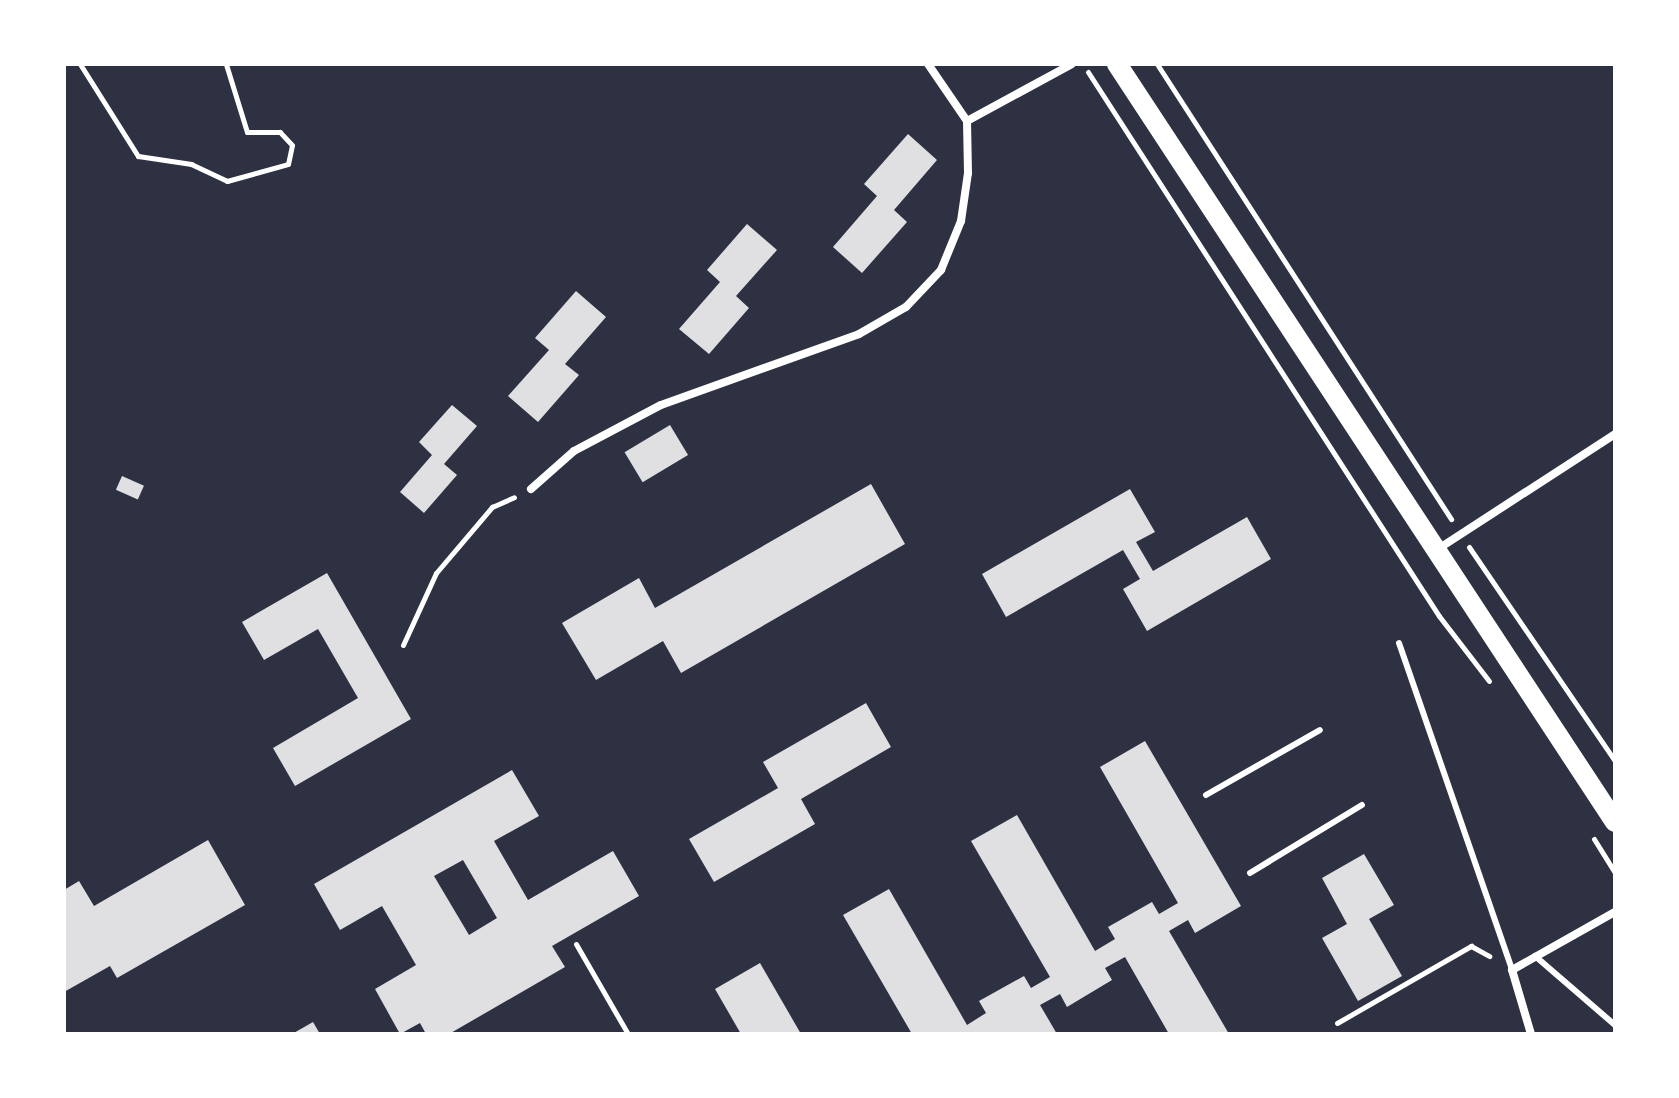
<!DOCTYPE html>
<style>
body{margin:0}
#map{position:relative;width:1679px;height:1098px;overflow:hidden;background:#2d3142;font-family:"DM Sans",sans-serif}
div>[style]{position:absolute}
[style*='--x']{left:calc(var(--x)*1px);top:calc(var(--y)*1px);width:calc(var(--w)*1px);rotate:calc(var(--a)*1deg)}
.building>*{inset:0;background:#e0e0e3;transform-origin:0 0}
.path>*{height:5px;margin:-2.5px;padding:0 2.5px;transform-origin:2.5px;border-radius:2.5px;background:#fff}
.service>*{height:6px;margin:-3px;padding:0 3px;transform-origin:3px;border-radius:3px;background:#fff}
.minor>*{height:8px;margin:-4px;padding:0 4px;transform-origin:4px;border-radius:4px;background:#fff}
.primary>*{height:20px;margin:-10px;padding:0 10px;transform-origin:10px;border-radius:10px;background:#fff}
span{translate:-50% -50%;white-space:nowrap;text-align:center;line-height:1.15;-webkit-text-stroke:8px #fff;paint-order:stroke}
.frame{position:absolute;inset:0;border:66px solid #fff;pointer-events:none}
</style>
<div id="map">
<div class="building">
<div style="clip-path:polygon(908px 134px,937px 160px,894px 210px,907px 222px,862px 273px,833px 247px,877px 196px,864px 184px)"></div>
<div style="clip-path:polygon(747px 224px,777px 250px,736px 296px,749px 308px,709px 354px,679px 329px,720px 282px,707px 270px)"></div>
<div style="clip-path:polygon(576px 291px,606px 317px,565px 364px,579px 375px,538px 422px,508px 396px,549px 350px,535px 338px)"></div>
<div style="clip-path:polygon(452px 405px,477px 426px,444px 464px,457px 475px,424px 513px,400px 492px,432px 455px,419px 442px)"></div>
<div style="left:670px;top:425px;width:35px;height:53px;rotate:59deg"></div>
<div style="left:122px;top:476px;width:24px;height:15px;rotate:24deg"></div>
<div style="clip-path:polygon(871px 484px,905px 544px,681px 673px,663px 641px,596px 680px,562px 623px,639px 578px,655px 608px)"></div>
<div style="clip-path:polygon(1130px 489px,1155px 532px,1136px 542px,1153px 571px,1247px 517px,1271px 559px,1147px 631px,1123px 589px,1140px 579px,1123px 550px,1006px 617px,982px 574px)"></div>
<div style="clip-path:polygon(327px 573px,411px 719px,295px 786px,273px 748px,358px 698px,318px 629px,264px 660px,242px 622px)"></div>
<div style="clip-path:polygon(866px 703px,891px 747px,801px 799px,815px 824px,714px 882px,689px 839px,778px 788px,763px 762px)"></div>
<div style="clip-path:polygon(1145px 741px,1241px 906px,1195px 933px,1188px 920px,1169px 931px,1229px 1034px,1169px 1034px,1125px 957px,1105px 968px,1112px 980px,1067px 1007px,1060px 994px,1040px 1005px,1057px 1034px,912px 1034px,843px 915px,889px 889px,967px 1025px,986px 1013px,979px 1001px,1024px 976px,1031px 988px,1050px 977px,971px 841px,1017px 815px,1095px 951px,1115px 939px,1108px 927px,1152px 902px,1159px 914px,1178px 903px,1100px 767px)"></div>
<div style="clip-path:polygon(evenodd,512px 770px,539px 816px,494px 841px,528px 900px,613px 851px,639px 896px,552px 946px,565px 967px,449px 1034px,426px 1034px,420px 1023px,400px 1034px,375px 989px,416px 965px,382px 906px,340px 930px,314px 884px,512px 770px,463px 860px,497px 918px,469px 935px,434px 876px,463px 860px)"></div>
<div style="clip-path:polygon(208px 840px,245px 905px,117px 978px,110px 966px,64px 992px,64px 890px,79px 881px,94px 906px)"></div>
<div style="clip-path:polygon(1364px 854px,1394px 905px,1369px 919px,1402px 976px,1358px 1001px,1322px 938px,1347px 924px,1322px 878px)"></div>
<div style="clip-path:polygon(760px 963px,801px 1034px,741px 1034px,715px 989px)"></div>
<div style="clip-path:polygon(313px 1022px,320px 1034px,292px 1034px)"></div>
</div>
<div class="path">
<div style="--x:80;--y:64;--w:109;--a:57.8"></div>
<div style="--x:138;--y:156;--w:54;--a:8.6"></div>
<div style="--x:191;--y:164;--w:40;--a:25"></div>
<div style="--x:227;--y:181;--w:63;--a:-15.6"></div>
<div style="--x:288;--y:164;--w:19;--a:-78"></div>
<div style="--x:292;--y:145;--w:18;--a:-133"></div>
<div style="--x:280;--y:132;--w:33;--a:180"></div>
<div style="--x:247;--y:132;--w:71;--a:-107.2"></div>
<div style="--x:1157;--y:64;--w:542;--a:57.13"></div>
<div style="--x:1088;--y:72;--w:647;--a:57.17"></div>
<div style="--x:1439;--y:616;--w:82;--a:52.4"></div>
<div style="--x:1469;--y:547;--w:259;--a:55.7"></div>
<div style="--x:403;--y:645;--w:79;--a:-65.4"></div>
<div style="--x:436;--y:573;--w:87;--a:-49.7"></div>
<div style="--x:492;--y:507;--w:24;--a:-24"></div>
<div style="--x:1594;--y:839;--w:39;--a:58"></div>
<div style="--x:576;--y:944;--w:104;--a:60"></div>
<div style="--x:1337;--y:1023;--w:155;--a:-29.9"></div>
<div style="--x:1471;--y:946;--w:21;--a:29"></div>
</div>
<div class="service">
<div style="--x:1399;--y:643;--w:346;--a:70.9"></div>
<div style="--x:1206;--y:795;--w:131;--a:-29.7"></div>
<div style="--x:1250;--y:873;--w:131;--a:-31.3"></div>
<div style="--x:1535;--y:956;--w:106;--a:40.8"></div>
</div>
<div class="minor">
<div style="--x:967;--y:121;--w:119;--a:-28.5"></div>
<div style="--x:531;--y:489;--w:57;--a:-41.5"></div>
<div style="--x:574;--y:451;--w:98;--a:-27.9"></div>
<div style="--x:661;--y:405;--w:210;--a:-19.7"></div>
<div style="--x:859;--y:334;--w:54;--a:-29.9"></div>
<div style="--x:906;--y:307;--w:51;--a:-46.6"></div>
<div style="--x:941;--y:270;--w:53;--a:-67.8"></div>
<div style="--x:961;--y:221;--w:49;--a:-81.7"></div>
<div style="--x:968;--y:173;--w:52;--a:-91.1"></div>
<div style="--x:967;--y:121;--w:69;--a:-124.4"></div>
<div style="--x:1438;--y:549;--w:211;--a:-33"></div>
<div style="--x:1531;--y:1034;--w:67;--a:-106.5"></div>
<div style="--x:1512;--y:970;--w:118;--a:-29.4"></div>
</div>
<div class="primary">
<div style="--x:1117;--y:64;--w:907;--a:56.7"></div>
</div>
<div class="frame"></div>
</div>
